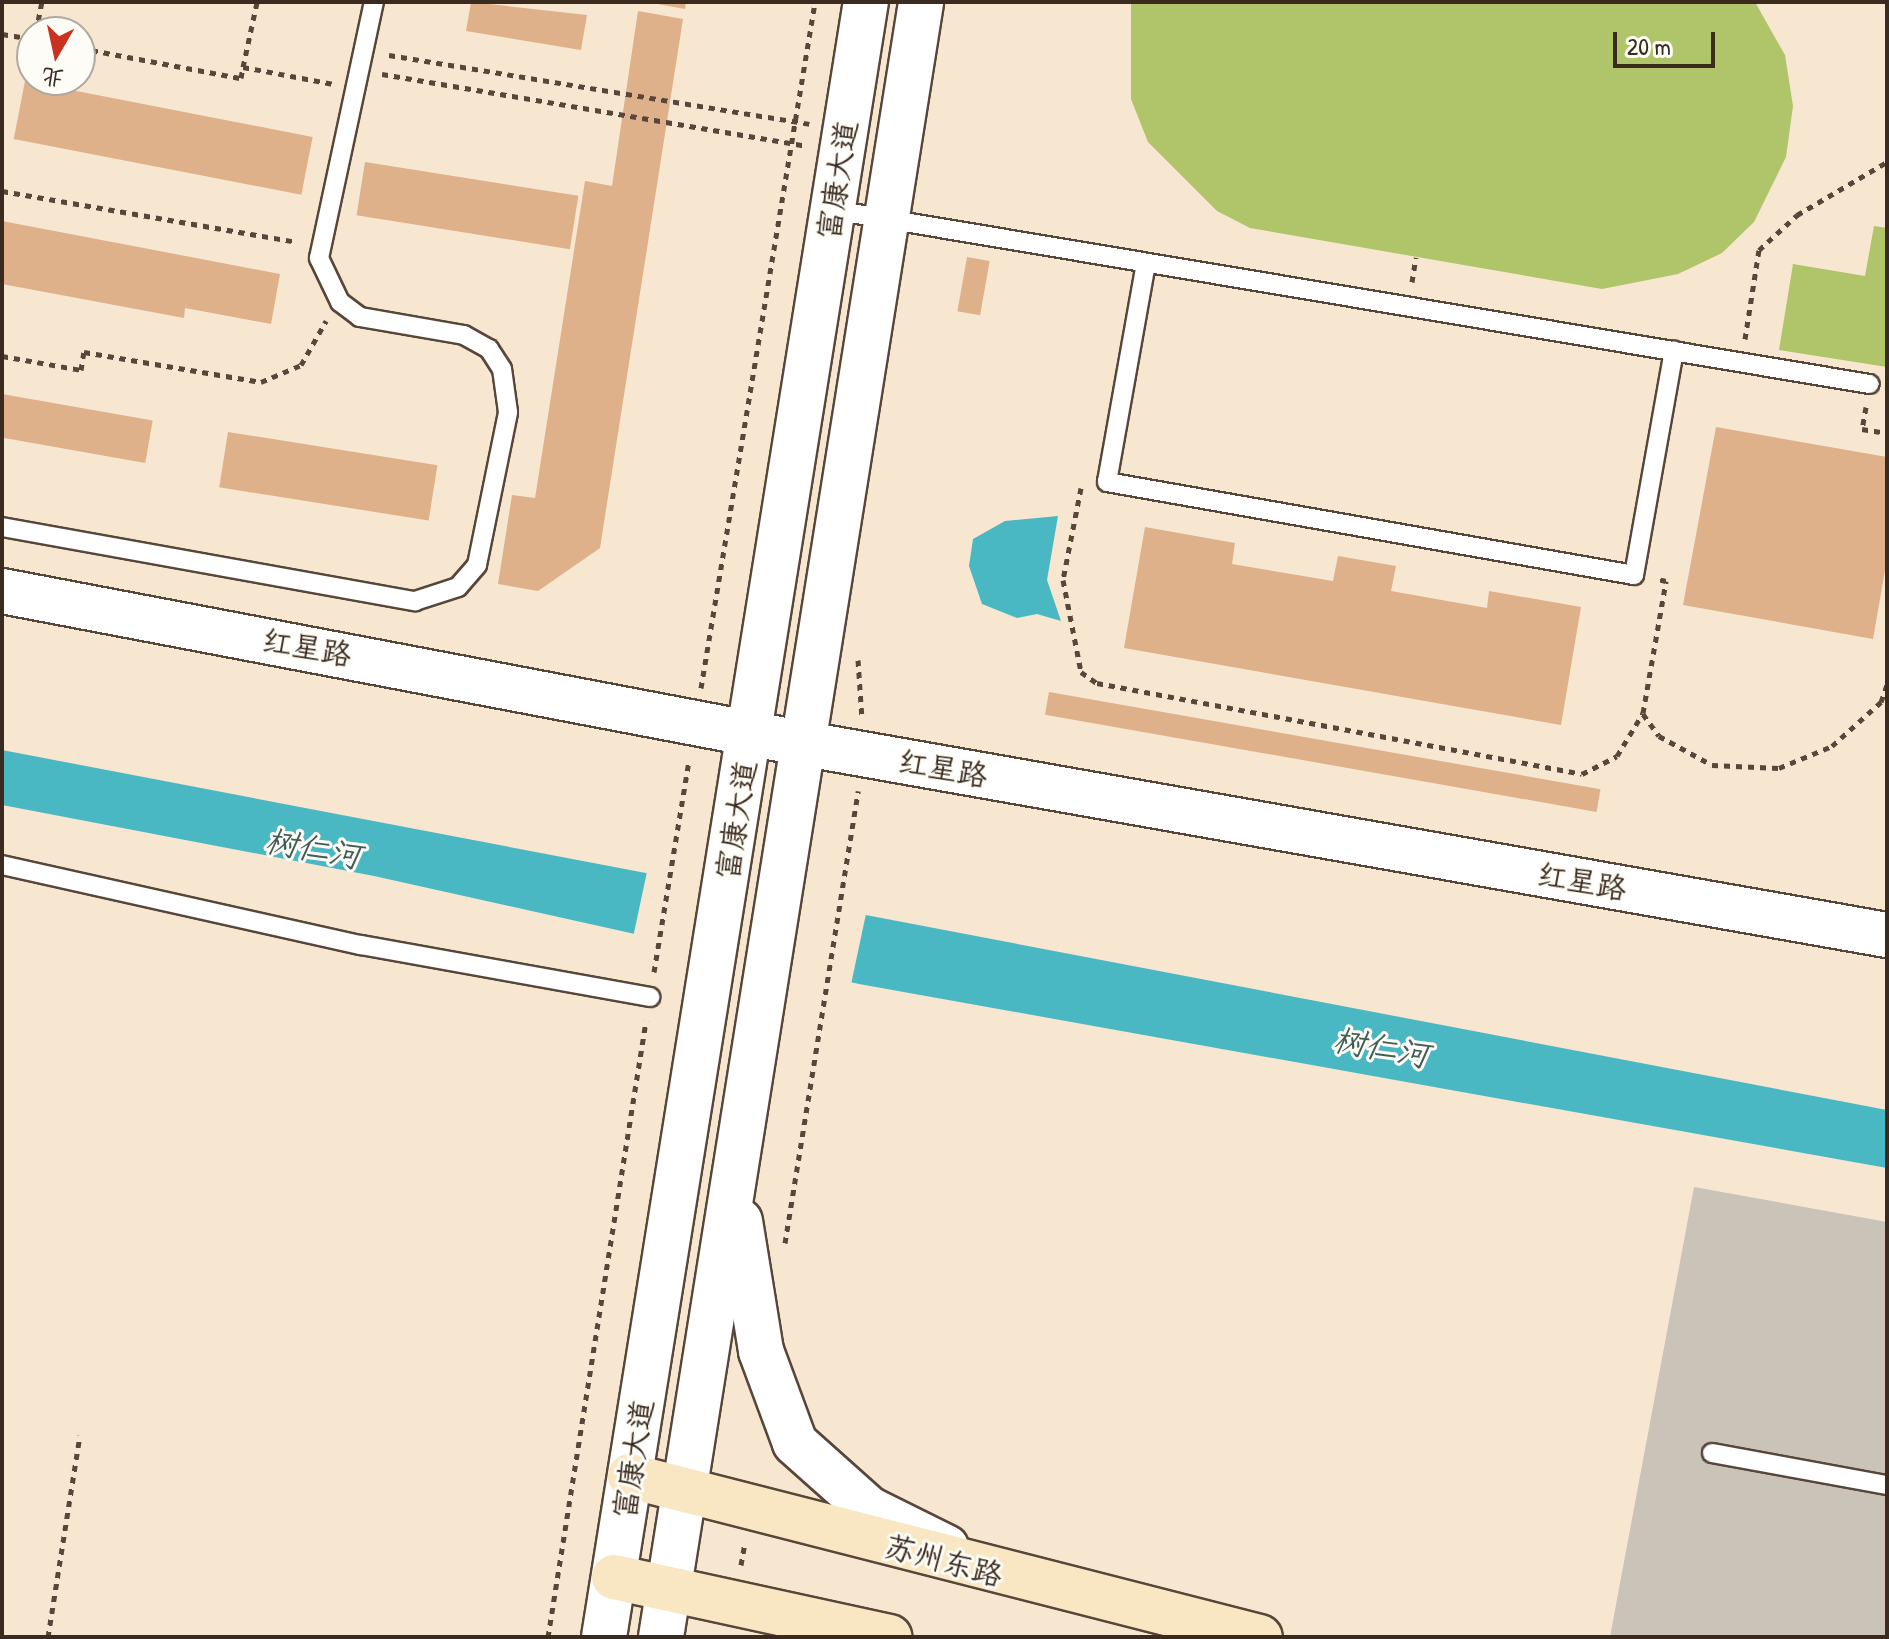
<!DOCTYPE html>
<meta charset="utf-8">
<style>
body{margin:0}
#map{position:relative;width:1889px;height:1639px;overflow:hidden;background:#f7e6d0;font-family:"Patrick Hand","LXGW WenKai TC",sans-serif}
div>[style]{position:absolute}
[style*='--x']{left:calc(var(--x)*1px);top:calc(var(--y)*1px);width:calc(var(--w)*1px);rotate:calc(var(--a)*1deg)}
.industrial>*{inset:0;background:#c9c3b8}
.green>*{inset:0;background:#b0c569}
.water>*{inset:0;background:#4ab8c3}
.pier>*{inset:0;background:#f7e6d0;transform-origin:0 0}
.building>*{inset:0;background:#deb18a;transform-origin:0 0}
.path>*{height:5px;margin-top:-2.5px;transform-origin:0;background:repeating-linear-gradient(90deg,#574639 0 6px,transparent 0 12px)}
.roads{filter:drop-shadow(2px 0 #574639) drop-shadow(-2px 0 #574639) drop-shadow(0 2px #574639) drop-shadow(0 -2px #574639)}
.service>*{height:18px;margin:-9px;padding:0 9px;transform-origin:9px;border-radius:9px;background:#fff}
.tertiary>*{height:44px;margin:-22px;padding:0 22px;transform-origin:22px;border-radius:22px;background:#fff}
.secondary>*{height:44px;margin:-22px;padding:0 22px;transform-origin:22px;border-radius:22px;background:#f9e7c3}
span{translate:-50% -50%;white-space:nowrap;text-align:center;line-height:1.15;-webkit-text-stroke:6px #fdfcf7;paint-order:stroke}
.street-label{font-size:30px;color:#3b2a1e}
.water-label{font-size:32px;color:#405c58;font-style:italic}
.frame{position:absolute;inset:0;border:4px solid #3b2a1e;pointer-events:none}
.north{position:absolute;left:16px;top:16px;width:80px;height:80px;box-sizing:border-box;background:#fdfcf7;border:2px solid #afa8a0;border-radius:50%;rotate:189deg;font-size:22px;font-weight:700;line-height:32px;text-align:center;color:#3b2a1e}
.north::after{content:'';display:block;margin:auto;width:28px;height:36px;background:#c8321e;clip-path:polygon(50% 0,100% 100%,50% 72%,0 100%)}
.scale{position:absolute;left:1613px;top:32px;width:102px;height:36px;box-sizing:border-box;border:4px solid #3b2a1e;border-top:0;padding-left:10px;font-size:24px;line-height:28px;white-space:nowrap;color:#3b2a1e;-webkit-text-stroke:6px #fdfcf7;paint-order:stroke}
</style>
<div id="map">
<div class="industrial">
<div style="clip-path:polygon(1694px 1187px,1887px 1222px,1887px 1637px,1610px 1637px)"></div>
</div>
<div class="green">
<div style="clip-path:polygon(1131px 2px,1755px 2px,1785px 55px,1793px 106px,1786px 157px,1754px 222px,1722px 253px,1678px 274px,1602px 289px,1250px 228px,1217px 211px,1148px 142px,1131px 99px)"></div>
<div style="clip-path:polygon(1874px 226px,1887px 228px,1887px 367px,1779px 350px,1793px 264px,1865px 276px)"></div>
</div>
<div class="water">
<div style="clip-path:polygon(1058px 516px,1047px 580px,1061px 621px,1037px 614px,1017px 618px,982px 604px,969px 566px,973px 539px,1005px 521px)"></div>
<div style="clip-path:polygon(2px 750px,1887px 1110px,1887px 1168px,859px 984px,374px 876px,2px 805px)"></div>
</div>
<div class="pier">
<div style="left:648px;top:867px;width:223px;height:72px;rotate:12deg"></div>
</div>
<div class="building">
<div style="clip-path:polygon(471px 2px,587px 15px,581px 50px,466px 31px)"></div>
<div style="clip-path:polygon(647px 2px,686px 2px,685px 9px)"></div>
<div style="clip-path:polygon(638px 11px,683px 19px,600px 548px,538px 591px,498px 584px,512px 495px,535px 498px,585px 181px,612px 186px)"></div>
<div style="left:25px;top:81px;width:293px;height:59px;rotate:11deg"></div>
<div style="left:365px;top:162px;width:216px;height:54px;rotate:9deg"></div>
<div style="clip-path:polygon(2px 221px,280px 274px,271px 324px,185px 308px,184px 318px,2px 284px)"></div>
<div style="left:967px;top:257px;width:23px;height:55px;rotate:10deg"></div>
<div style="left:2px;top:394px;width:153px;height:43px;rotate:10deg"></div>
<div style="clip-path:polygon(1716px 427px,1887px 457px,1887px 559px,1873px 639px,1683px 605px)"></div>
<div style="left:228px;top:432px;width:212px;height:56px;rotate:9deg"></div>
<div style="clip-path:polygon(1145px 527px,1235px 543px,1232px 564px,1333px 581px,1338px 556px,1396px 566px,1391px 591px,1487px 608px,1489px 591px,1581px 607px,1561px 725px,1124px 648px)"></div>
<div style="left:1049px;top:692px;width:560px;height:23px;rotate:10deg"></div>
</div>
<div class="path">
<div style="--x:36;--y:32;--w:31;--a:-79"></div>
<div style="--x:2;--y:34;--w:30;--a:9"></div>
<div style="--x:80;--y:48;--w:164;--a:10.6"></div>
<div style="--x:241;--y:78;--w:11;--a:-80"></div>
<div style="--x:243;--y:67;--w:92;--a:10.7"></div>
<div style="--x:389;--y:55;--w:426;--a:9.3"></div>
<div style="--x:243;--y:67;--w:66;--a:-77.8"></div>
<div style="--x:382;--y:74;--w:430;--a:9.6"></div>
<div style="--x:2;--y:191;--w:299;--a:9.8"></div>
<div style="--x:1412;--y:282;--w:25;--a:-81"></div>
<div style="--x:1745;--y:339;--w:90;--a:-81.1"></div>
<div style="--x:1759;--y:250;--w:52;--a:-42.6"></div>
<div style="--x:1797;--y:215;--w:104;--a:-30.5"></div>
<div style="--x:2;--y:356;--w:80;--a:10"></div>
<div style="--x:81;--y:370;--w:18;--a:-81"></div>
<div style="--x:84;--y:352;--w:180;--a:9.6"></div>
<div style="--x:261;--y:382;--w:43;--a:-23"></div>
<div style="--x:301;--y:365;--w:51;--a:-60.4"></div>
<div style="--x:1866;--y:407;--w:22;--a:100"></div>
<div style="--x:1862;--y:429;--w:25;--a:9"></div>
<div style="--x:1081;--y:488;--w:94;--a:101.1"></div>
<div style="--x:1063;--y:580;--w:94;--a:78.9"></div>
<div style="--x:1081;--y:672;--w:19;--a:35"></div>
<div style="--x:1097;--y:683;--w:493;--a:10.6"></div>
<div style="--x:1582;--y:774;--w:39;--a:-27"></div>
<div style="--x:1617;--y:756;--w:50;--a:-58.8"></div>
<div style="--x:1643;--y:713;--w:134;--a:-80.1"></div>
<div style="--x:1666;--y:581;--w:8;--a:-166"></div>
<div style="--x:858;--y:660;--w:58;--a:86.1"></div>
<div style="--x:701;--y:688;--w:695;--a:-80.56"></div>
<div style="--x:1643;--y:714;--w:27;--a:54"></div>
<div style="--x:1659;--y:736;--w:60;--a:28.7"></div>
<div style="--x:1712;--y:765;--w:67;--a:2.6"></div>
<div style="--x:1779;--y:768;--w:57;--a:-22.5"></div>
<div style="--x:1832;--y:746;--w:66;--a:-41.9"></div>
<div style="--x:1881;--y:702;--w:18;--a:-71"></div>
<div style="--x:654;--y:972;--w:214;--a:-80.6"></div>
<div style="--x:785;--y:1243;--w:458;--a:-80.8"></div>
<div style="--x:741;--y:1565;--w:22;--a:-80"></div>
<div style="--x:48;--y:1637;--w:204;--a:-81"></div>
<div style="--x:548;--y:1637;--w:624;--a:-80.96"></div>
</div>
<div class="roads">
<div class="service">
<div style="--x:833;--y:210;--w:1051;--a:9.53"></div>
<div style="--x:1146;--y:263;--w:222;--a:100.1"></div>
<div style="--x:1107;--y:482;--w:535;--a:10.01"></div>
<div style="--x:1634;--y:575;--w:228;--a:-79.9"></div>
<div style="--x:2;--y:527;--w:420;--a:10.2"></div>
<div style="--x:415;--y:601;--w:45;--a:-18"></div>
<div style="--x:458;--y:587;--w:29;--a:-49"></div>
<div style="--x:477;--y:565;--w:156;--a:-78.5"></div>
<div style="--x:508;--y:412;--w:43;--a:-97.9"></div>
<div style="--x:502;--y:369;--w:24;--a:-123"></div>
<div style="--x:489;--y:349;--w:29;--a:-151"></div>
<div style="--x:464;--y:335;--w:106;--a:-170.2"></div>
<div style="--x:360;--y:317;--w:25;--a:-143"></div>
<div style="--x:340;--y:302;--w:49;--a:-115.5"></div>
<div style="--x:319;--y:258;--w:262;--a:-77.9"></div>
<div style="--x:2;--y:865;--w:368;--a:12.6"></div>
<div style="--x:361;--y:945;--w:294;--a:10.2"></div>
<div style="--x:1712;--y:1453;--w:178;--a:10.4"></div>
</div>
<div class="tertiary">
<div style="--x:2;--y:591;--w:812;--a:10.78"></div>
<div style="--x:800;--y:743;--w:1104;--a:10.02"></div>
<div style="--x:740;--y:1221;--w:132;--a:80.8"></div>
<div style="--x:761;--y:1351;--w:98;--a:69.7"></div>
<div style="--x:795;--y:1443;--w:99;--a:41.7"></div>
<div style="--x:869;--y:1509;--w:86;--a:26.3"></div>
<div style="--x:604;--y:1637;--w:1656;--a:-80.9"></div>
<div style="--x:661;--y:1637;--w:1656;--a:-80.96"></div>
</div>
<div class="secondary">
<div style="--x:630;--y:1476;--w:650;--a:14.34"></div>
<div style="--x:614;--y:1577;--w:282;--a:12.3"></div>
</div>
</div>
<div class="street-label">
<span style="left:837px;top:180px;rotate:-81deg">富康大道</span>
<span style="left:307px;top:647px;rotate:10deg">红星路</span>
<span style="left:943px;top:768px;rotate:10deg">红星路</span>
<span style="left:736px;top:820px;rotate:-81deg">富康大道</span>
<span style="left:1582px;top:881px;rotate:10deg">红星路</span>
<span style="left:633px;top:1459px;rotate:-81deg">富康大道</span>
<span style="left:944px;top:1560px;rotate:15deg">苏州东路</span>
</div>
<div class="water-label">
<span style="left:313px;top:849px;rotate:10deg">树仁河</span>
<span style="left:1381px;top:1048px;rotate:10deg">树仁河</span>
</div>
<div class="frame"></div>
<div class="north">北</div>
<div class="scale">20 m</div>
</div>
